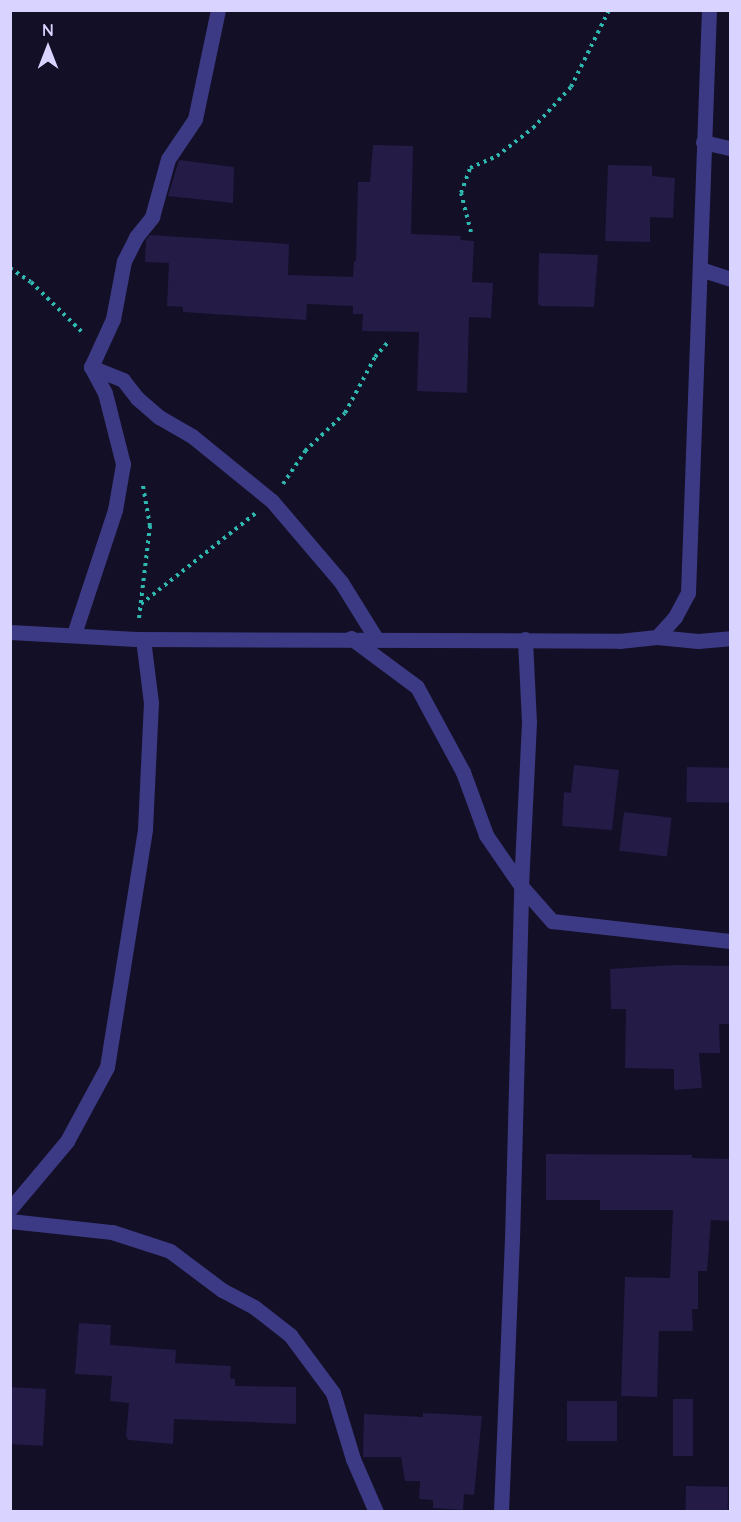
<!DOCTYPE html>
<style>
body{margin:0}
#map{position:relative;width:741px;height:1522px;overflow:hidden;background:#130f26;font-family:Quicksand,sans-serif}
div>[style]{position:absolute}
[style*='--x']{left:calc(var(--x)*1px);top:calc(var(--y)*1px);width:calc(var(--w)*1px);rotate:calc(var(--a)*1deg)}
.building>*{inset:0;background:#241b47;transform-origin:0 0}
.path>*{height:4px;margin-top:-2px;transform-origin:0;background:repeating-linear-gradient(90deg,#2fb8b0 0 3px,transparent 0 7.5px)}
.minor>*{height:15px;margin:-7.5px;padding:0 7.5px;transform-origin:7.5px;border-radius:7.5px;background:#3d3a85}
span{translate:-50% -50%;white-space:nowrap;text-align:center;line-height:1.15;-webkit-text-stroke:4.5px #130f26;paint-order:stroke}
.frame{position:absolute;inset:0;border:12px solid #d9d4ff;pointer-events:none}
.north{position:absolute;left:18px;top:18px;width:60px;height:60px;-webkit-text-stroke:4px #130f26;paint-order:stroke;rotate:0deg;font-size:16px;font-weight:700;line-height:24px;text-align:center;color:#d9d4ff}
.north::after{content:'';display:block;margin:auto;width:21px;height:27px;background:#d9d4ff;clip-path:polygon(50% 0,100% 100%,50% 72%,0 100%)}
</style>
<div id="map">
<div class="building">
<div style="clip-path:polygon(373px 145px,413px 146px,411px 234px,461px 236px,460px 240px,474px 241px,472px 282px,493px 283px,491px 318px,469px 317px,467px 393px,417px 391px,419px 332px,362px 331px,363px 314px,353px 314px,353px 306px,307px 304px,306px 320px,183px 312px,183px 307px,167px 306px,169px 263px,145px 262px,146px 240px,150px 235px,289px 244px,288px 275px,353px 277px,354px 261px,356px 261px,358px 182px,370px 182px)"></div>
<div style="clip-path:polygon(179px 160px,234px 167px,233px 203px,168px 196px)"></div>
<div style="clip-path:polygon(608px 165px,652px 166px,652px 176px,675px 178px,673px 218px,650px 217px,650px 242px,605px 241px)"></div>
<div style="clip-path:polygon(539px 253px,598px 255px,594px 307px,541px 306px,538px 304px)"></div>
<div style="clip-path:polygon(574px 765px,619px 770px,612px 830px,562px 826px,564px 792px,571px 793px)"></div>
<div style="left:687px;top:767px;width:43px;height:35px;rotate:1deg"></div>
<div style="left:624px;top:812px;width:48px;height:39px;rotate:7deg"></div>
<div style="clip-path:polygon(677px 965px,730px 966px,730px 1024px,719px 1024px,720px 1053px,699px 1053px,702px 1088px,674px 1090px,674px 1069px,625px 1068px,626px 1009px,611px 1009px,610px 969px)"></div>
<div style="clip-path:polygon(546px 1154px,692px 1155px,692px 1158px,730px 1159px,730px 1221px,711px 1220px,707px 1271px,698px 1271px,698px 1309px,692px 1309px,693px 1331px,659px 1331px,657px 1397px,621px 1396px,625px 1277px,670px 1278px,673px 1210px,600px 1210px,600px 1200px,546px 1200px)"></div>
<div style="clip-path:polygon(79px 1323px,111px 1325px,110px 1345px,176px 1350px,175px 1363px,231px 1366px,230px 1378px,235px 1379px,235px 1386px,296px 1387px,296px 1424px,174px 1419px,173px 1444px,129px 1440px,126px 1437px,129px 1403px,110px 1401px,112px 1376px,75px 1374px)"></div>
<div style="left:10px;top:1387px;width:36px;height:57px;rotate:3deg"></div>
<div style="left:673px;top:1399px;width:20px;height:57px"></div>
<div style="left:567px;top:1401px;width:50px;height:40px"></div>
<div style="clip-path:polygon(423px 1413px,482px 1416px,474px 1495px,464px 1494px,463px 1510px,433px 1508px,433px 1500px,419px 1499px,420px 1481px,405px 1481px,401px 1457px,363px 1457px,364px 1414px,423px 1417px)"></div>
<div style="left:686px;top:1486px;width:42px;height:26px;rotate:1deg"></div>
</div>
<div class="path">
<div style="--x:471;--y:232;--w:40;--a:-104.4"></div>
<div style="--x:461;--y:193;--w:27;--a:-70"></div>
<div style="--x:470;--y:168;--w:30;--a:-24"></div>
<div style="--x:497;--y:156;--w:46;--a:-37.9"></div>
<div style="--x:533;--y:128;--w:56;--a:-47.2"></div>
<div style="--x:571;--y:87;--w:86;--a:-63.7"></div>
<div style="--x:10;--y:268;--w:25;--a:34"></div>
<div style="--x:31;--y:282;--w:73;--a:44.4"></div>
<div style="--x:283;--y:484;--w:40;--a:-56"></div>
<div style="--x:305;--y:451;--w:55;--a:-43.5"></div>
<div style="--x:345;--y:413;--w:64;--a:-61.8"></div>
<div style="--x:375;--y:357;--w:21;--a:-49"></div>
<div style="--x:141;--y:604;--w:147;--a:-38.4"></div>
<div style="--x:139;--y:618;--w:93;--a:-83.2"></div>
<div style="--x:150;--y:526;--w:41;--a:-99.9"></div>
</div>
<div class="minor">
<div style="--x:703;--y:142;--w:28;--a:13"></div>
<div style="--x:700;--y:269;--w:32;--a:18"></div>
<div style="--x:91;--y:367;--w:35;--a:22"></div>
<div style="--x:123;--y:380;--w:23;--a:52"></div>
<div style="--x:137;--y:398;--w:29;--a:41"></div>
<div style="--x:159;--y:417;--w:38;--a:30"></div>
<div style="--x:192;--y:436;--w:103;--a:39.1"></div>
<div style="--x:272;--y:501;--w:106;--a:49.6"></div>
<div style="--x:341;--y:582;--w:68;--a:58.2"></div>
<div style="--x:10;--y:632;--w:126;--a:3.2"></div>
<div style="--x:136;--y:639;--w:483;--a:0.2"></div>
<div style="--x:619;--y:641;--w:38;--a:-6"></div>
<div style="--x:657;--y:637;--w:27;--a:-48"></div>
<div style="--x:675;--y:617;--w:27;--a:-62"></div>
<div style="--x:688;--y:593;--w:583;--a:-87.94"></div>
<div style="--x:74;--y:634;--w:131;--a:-71.7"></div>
<div style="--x:115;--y:510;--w:47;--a:-80.1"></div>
<div style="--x:123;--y:464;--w:73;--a:-104.2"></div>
<div style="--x:105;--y:393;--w:30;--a:-118"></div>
<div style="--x:91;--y:367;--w:53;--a:-65.4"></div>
<div style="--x:113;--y:319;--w:59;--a:-79.3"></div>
<div style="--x:124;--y:261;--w:27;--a:-63"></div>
<div style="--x:136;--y:237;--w:26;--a:-51"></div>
<div style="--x:152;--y:217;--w:60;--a:-74.6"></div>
<div style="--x:168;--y:159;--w:48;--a:-56"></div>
<div style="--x:195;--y:119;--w:111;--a:-78.1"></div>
<div style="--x:657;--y:637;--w:41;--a:5.6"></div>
<div style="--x:698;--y:641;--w:32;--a:-5"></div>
<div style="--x:351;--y:638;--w:82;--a:36.6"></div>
<div style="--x:417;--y:687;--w:97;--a:61.6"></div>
<div style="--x:463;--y:772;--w:67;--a:69.9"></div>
<div style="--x:486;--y:835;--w:62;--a:55.5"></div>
<div style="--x:521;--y:886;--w:47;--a:48.5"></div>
<div style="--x:552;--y:921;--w:179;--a:6.4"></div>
<div style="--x:10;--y:1209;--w:89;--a:-50"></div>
<div style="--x:67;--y:1141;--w:84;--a:-61.6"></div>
<div style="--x:107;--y:1067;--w:241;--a:-80.9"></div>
<div style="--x:145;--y:829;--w:126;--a:-87.3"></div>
<div style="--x:151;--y:703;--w:64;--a:-97.1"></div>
<div style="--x:10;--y:1221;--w:103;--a:6.2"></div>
<div style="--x:112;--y:1232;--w:61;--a:18.1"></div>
<div style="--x:170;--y:1251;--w:65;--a:36.9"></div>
<div style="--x:222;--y:1290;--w:36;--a:28"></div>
<div style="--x:254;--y:1307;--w:46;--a:37.9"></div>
<div style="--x:290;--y:1335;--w:72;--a:53.4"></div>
<div style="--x:333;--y:1393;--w:69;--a:73.1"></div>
<div style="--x:353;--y:1459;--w:58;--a:66.5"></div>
<div style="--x:501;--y:1512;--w:272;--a:-87.7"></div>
<div style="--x:512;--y:1240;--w:354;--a:-88.5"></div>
<div style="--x:521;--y:886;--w:164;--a:-87.2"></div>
<div style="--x:529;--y:722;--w:83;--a:-92.8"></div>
</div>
<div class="frame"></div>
<div class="north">N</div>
</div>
